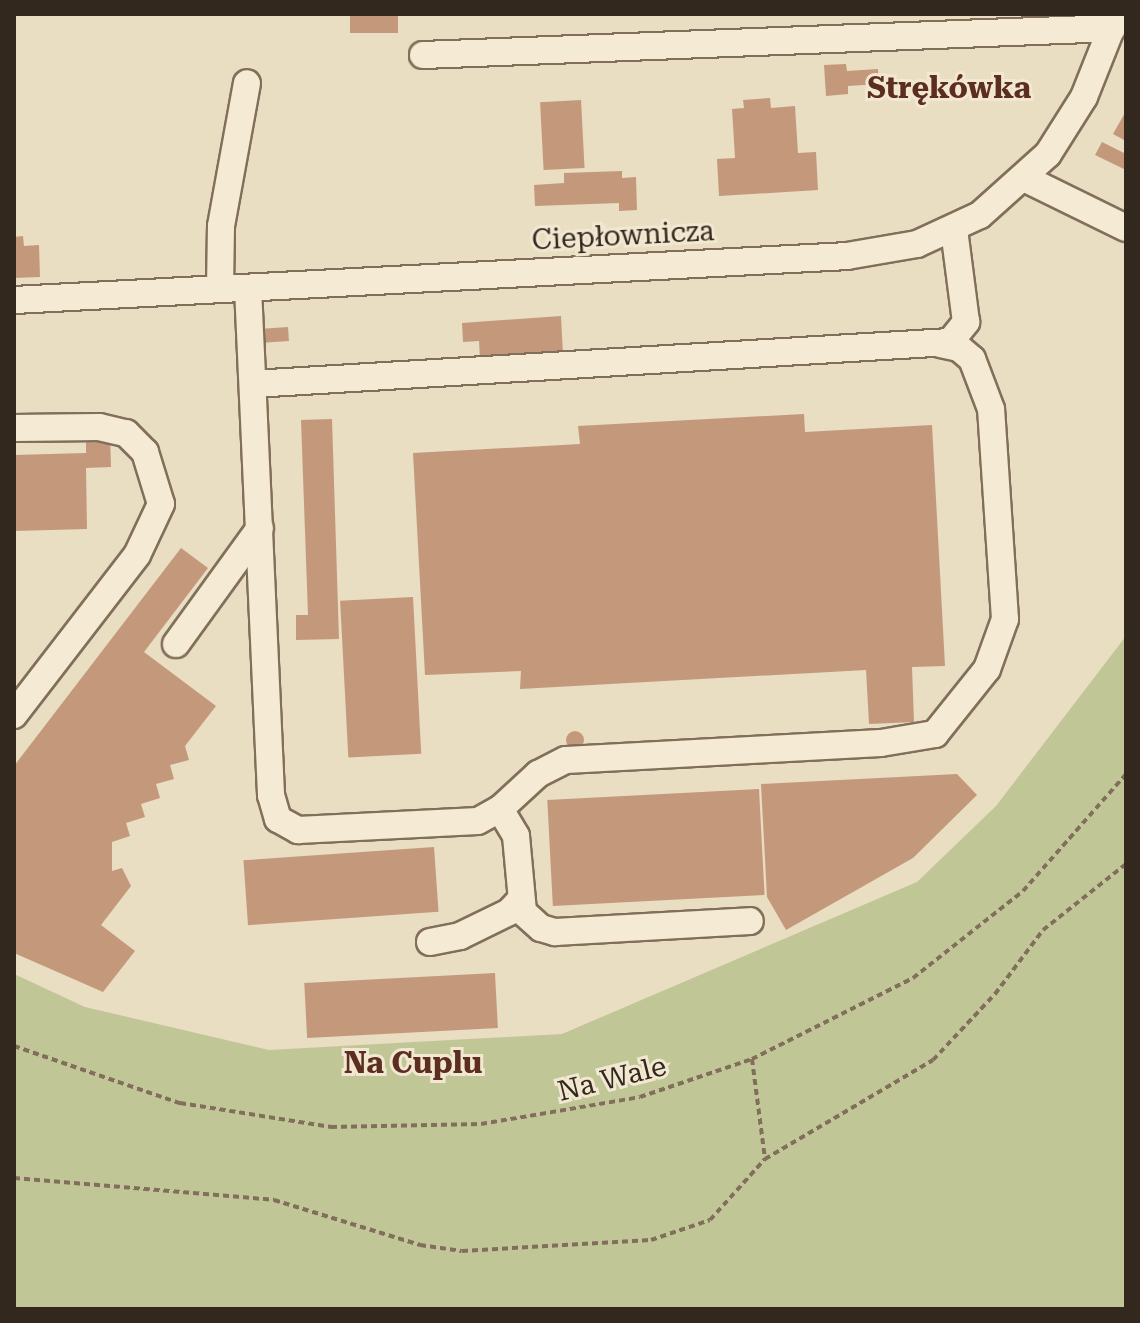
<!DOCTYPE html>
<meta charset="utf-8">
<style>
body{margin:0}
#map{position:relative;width:1140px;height:1323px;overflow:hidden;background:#e9ddc2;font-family:"Roboto Serif",serif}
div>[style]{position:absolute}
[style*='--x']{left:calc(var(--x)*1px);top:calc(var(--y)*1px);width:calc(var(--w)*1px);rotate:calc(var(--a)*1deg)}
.green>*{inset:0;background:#c1c697}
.building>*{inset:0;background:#c4997b;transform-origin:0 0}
.round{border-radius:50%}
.path>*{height:4px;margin-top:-2px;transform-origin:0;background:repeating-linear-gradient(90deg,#826f5b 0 6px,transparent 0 10px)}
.roads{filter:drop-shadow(2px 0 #826f5b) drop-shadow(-2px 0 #826f5b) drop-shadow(0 2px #826f5b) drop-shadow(0 -2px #826f5b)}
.minor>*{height:26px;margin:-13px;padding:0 13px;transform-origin:13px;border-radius:13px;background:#f5ebd4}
span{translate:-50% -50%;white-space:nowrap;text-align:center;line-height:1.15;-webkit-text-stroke:6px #f2e8d1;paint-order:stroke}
.street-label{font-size:28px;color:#33281e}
.neighbourhood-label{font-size:30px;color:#5c2d21;font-weight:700}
.frame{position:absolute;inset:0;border:16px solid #33281e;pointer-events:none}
</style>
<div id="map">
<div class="green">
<div style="clip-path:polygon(1126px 636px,1126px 1309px,14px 1309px,14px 974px,85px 1007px,269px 1050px,562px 1034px,917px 882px,996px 806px)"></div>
</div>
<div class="building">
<div style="left:350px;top:14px;width:48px;height:19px"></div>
<div style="clip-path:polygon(846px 64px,847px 71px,878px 69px,879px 84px,848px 86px,848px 94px,826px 96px,824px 65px)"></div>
<div style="clip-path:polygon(770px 98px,771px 108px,795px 106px,798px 153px,816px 152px,818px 190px,719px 196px,717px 159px,735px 158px,732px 109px,744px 108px,743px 100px)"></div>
<div style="left:581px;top:100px;width:68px;height:41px;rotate:87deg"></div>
<div style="clip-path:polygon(1126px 111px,1126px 141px,1113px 134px)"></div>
<div style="clip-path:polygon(1102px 142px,1126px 154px,1126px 170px,1095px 155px)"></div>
<div style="clip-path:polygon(622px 171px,622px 178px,636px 177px,637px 210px,619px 211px,619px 203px,535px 206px,534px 185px,564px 183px,564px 173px)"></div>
<div style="clip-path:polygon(23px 236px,24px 246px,39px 245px,40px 277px,14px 278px,14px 237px)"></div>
<div style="clip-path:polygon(561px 316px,563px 354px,480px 359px,479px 341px,463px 342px,462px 323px)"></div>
<div style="left:288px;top:327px;width:14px;height:26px;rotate:86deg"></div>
<div style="clip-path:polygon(804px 414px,805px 432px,932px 425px,945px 666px,912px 667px,914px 722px,869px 724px,866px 670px,520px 689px,521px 671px,425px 675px,413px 453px,580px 444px,578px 426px)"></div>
<div style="clip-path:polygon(332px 419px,339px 639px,296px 640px,296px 615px,308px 615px,301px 420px)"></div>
<div style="clip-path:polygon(110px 435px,111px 467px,86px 468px,87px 529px,14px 531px,14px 455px,86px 453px,86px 436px)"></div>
<div style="clip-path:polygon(181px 548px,208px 568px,144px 652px,216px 706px,185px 746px,189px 760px,170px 765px,174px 779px,156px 784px,160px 798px,141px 804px,145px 817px,126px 823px,130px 836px,112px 842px,112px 871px,122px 868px,131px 886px,101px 925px,135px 951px,103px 992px,14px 953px,14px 766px)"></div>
<div style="left:413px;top:597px;width:157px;height:73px;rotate:87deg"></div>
<div class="round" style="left:566px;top:731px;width:18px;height:18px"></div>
<div style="clip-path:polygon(957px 774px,977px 795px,913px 858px,786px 930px,767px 897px,761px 784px)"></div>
<div style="left:759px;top:789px;width:106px;height:212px;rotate:87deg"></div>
<div style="left:434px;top:847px;width:65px;height:191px;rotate:86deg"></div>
<div style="left:495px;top:973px;width:55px;height:191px;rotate:87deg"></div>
</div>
<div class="path">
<div style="--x:14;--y:1046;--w:176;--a:19"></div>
<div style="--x:180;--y:1103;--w:153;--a:9"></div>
<div style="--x:331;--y:1127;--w:150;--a:-1.1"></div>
<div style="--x:481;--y:1124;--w:161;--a:-9.6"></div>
<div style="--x:640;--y:1097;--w:118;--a:-18.7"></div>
<div style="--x:752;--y:1059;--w:180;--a:-26.7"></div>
<div style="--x:913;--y:978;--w:140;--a:-38.3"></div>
<div style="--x:1023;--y:891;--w:156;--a:-48.6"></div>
<div style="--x:752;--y:1059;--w:101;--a:82.6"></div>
<div style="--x:14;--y:1178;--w:261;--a:4.8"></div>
<div style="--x:274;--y:1200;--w:153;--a:17.1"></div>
<div style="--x:420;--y:1245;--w:42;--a:8.1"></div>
<div style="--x:462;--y:1251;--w:189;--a:-3.3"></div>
<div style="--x:651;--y:1240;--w:62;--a:-18.7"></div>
<div style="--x:710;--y:1220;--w:82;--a:-48"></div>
<div style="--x:765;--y:1159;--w:195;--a:-30.5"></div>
<div style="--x:933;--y:1060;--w:91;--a:-46.8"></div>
<div style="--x:995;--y:994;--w:80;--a:-53.1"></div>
<div style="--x:1043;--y:930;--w:106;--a:-38.5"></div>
</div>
<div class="roads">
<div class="minor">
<div style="--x:423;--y:55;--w:690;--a:-2.24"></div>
<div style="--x:1026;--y:179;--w:111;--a:26.1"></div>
<div style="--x:248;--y:288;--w:508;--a:87.4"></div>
<div style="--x:271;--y:795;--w:25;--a:74"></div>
<div style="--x:278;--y:819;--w:23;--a:29"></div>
<div style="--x:298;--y:830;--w:180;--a:-2.9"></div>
<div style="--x:478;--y:821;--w:25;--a:-29"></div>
<div style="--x:500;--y:809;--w:52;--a:-42.6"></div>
<div style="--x:538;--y:774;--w:31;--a:-27"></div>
<div style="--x:566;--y:760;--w:315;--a:-3.1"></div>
<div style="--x:881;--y:743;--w:55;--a:-9.5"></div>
<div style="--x:935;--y:734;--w:83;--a:-51.3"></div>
<div style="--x:987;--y:669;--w:53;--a:-70.2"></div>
<div style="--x:1005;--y:619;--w:210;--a:-93.8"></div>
<div style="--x:991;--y:409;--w:53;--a:-110.8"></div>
<div style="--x:972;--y:359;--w:17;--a:-140"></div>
<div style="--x:959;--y:348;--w:19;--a:-168"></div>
<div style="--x:220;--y:289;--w:63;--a:-89.1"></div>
<div style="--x:221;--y:226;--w:145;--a:-79.7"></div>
<div style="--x:14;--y:300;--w:834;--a:-3.02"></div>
<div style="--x:847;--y:256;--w:71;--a:-9.7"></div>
<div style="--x:917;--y:244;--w:69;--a:-24.7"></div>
<div style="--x:980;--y:215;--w:91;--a:-41.9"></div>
<div style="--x:1048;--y:154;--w:67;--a:-57.7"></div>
<div style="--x:1084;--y:97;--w:89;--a:-68.3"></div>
<div style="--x:253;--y:384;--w:698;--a:-3.45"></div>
<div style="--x:950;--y:342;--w:26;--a:-51"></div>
<div style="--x:966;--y:322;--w:93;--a:-97.4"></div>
<div style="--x:14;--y:428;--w:85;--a:-0.7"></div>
<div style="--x:99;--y:427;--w:28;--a:13"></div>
<div style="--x:126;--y:433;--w:27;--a:45"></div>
<div style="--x:145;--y:452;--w:54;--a:72.9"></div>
<div style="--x:161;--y:504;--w:56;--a:115.2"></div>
<div style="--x:137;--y:555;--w:202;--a:127.6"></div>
<div style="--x:176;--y:644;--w:143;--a:-54.1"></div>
<div style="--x:500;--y:809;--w:31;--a:59"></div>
<div style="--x:516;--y:836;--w:76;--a:84.7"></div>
<div style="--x:523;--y:912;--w:24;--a:42"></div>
<div style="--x:541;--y:928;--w:15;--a:16"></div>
<div style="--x:555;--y:932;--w:195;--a:-3.2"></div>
<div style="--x:430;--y:942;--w:31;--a:-11"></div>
<div style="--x:460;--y:936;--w:55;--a:-26.1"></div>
<div style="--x:509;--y:912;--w:16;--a:-47"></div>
</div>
</div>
<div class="street-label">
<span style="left:623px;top:236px;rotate:-3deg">Ciepłownicza</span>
<span style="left:612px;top:1079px;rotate:-14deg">Na Wale</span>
</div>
<div class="neighbourhood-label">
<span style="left:949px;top:88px">Strękówka</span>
<span style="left:413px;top:1063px">Na Cuplu</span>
</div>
<div class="frame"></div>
</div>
